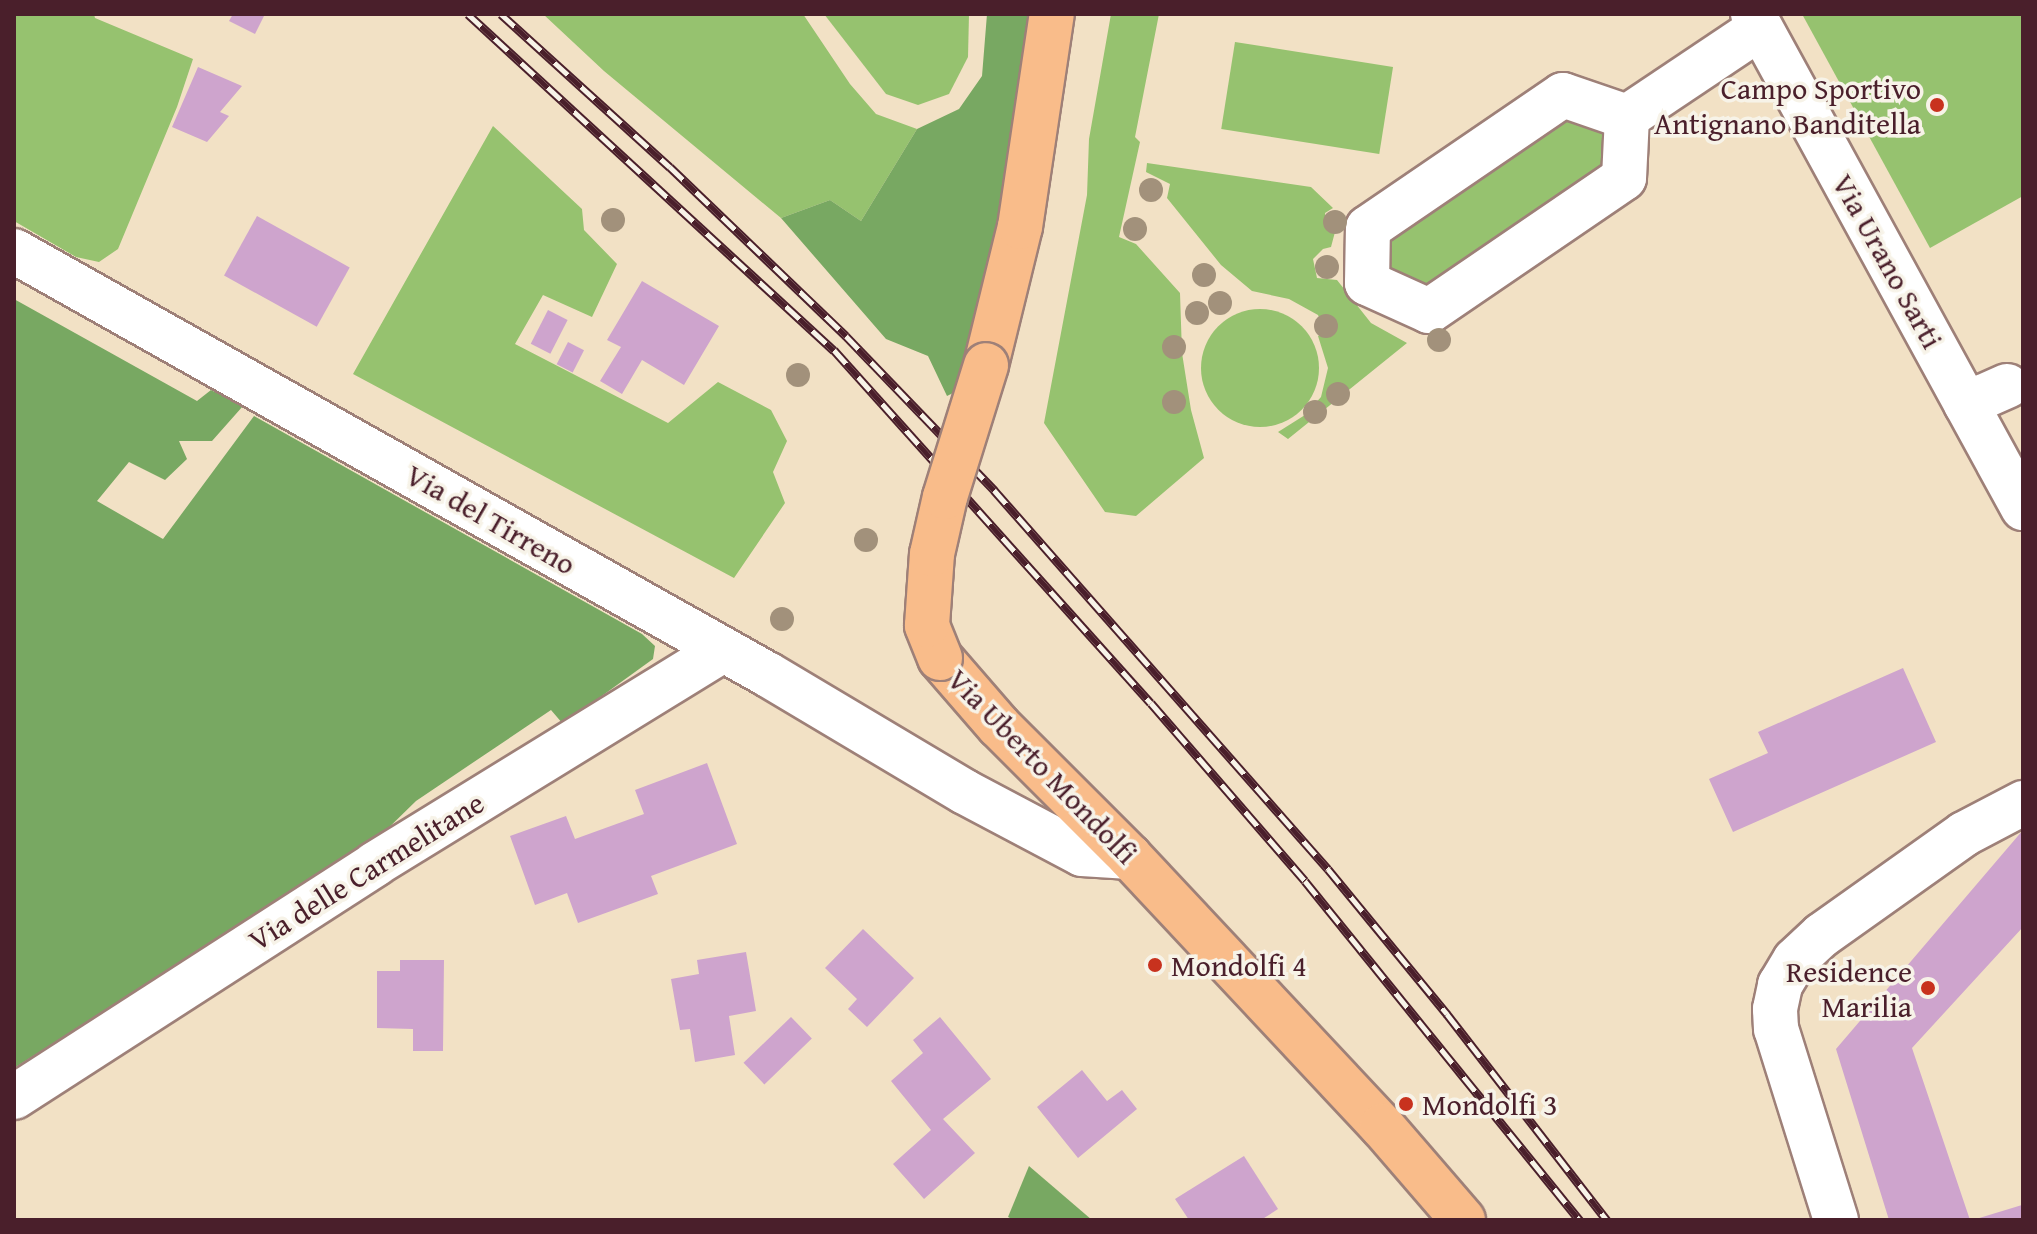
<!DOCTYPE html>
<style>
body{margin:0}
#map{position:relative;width:2037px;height:1234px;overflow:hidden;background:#f2e1c5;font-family:"Gentium Book Plus",serif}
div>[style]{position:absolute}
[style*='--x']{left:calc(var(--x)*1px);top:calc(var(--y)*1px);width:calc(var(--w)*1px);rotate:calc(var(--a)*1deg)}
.green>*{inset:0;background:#96c26f;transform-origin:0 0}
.round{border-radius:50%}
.forest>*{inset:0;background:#78a862}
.building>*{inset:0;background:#cea4cd;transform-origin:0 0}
.roads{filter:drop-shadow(2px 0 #9e8078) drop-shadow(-2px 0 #9e8078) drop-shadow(0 2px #9e8078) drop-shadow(0 -2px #9e8078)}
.minor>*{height:44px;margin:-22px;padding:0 22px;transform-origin:22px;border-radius:22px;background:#fff}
.major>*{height:44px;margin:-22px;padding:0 22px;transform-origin:22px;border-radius:22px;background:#f9bc8a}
.rail>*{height:9px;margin-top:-4.5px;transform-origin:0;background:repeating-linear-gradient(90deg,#f7f3e8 0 18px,#4a1f2b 0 36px);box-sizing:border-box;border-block:2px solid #4a1f2b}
.bridges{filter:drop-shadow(2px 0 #9e8078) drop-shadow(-2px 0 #9e8078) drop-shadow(0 2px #9e8078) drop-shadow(0 -2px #9e8078)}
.major-bridge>*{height:44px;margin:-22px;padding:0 22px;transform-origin:22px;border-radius:22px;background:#f9bc8a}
.trees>*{width:24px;height:24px;margin:-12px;border-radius:50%;background:#a2917b}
.dots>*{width:22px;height:22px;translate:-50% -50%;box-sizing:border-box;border:4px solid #f7f3e8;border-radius:50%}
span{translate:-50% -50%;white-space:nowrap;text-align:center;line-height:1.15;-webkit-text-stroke:7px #f7f3e8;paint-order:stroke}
.poi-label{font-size:30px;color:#4a1f2b}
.right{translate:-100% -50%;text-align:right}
.left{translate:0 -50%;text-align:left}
.street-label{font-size:30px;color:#4a1f2b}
.frame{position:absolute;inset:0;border:16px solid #4a1f2b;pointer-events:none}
</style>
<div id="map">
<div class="green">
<div style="clip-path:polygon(14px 14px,94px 14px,95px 18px,193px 59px,177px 107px,118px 249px,99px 262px,76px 257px,14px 221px)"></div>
<div style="clip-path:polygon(543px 14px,803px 14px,850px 84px,876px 114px,917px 129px,861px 221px,830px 200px,781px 218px,604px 71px)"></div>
<div style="clip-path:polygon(824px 14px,969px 14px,968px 57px,949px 94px,918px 105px,886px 94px)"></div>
<div style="clip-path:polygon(1111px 14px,1159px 14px,1135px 137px,1140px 142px,1119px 237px,1136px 244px,1180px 293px,1182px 353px,1191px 410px,1204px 458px,1136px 516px,1105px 512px,1044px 423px,1087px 195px,1089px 139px)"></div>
<div style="clip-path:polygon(1802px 14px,2023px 14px,2023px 196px,1930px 248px)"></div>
<div style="left:1235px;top:42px;width:160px;height:88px;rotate:9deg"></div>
<div style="clip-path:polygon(1569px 106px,1610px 119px,1616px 165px,1428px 295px,1389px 286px,1380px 240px)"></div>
<div style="clip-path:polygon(493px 126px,582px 209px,584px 230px,617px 264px,592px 317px,543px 295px,515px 344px,668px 423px,718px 382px,771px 410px,787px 441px,773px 472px,785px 503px,734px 578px,353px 374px)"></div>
<div style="clip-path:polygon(1147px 163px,1311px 187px,1333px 208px,1325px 213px,1326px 223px,1335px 232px,1331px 247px,1323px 249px,1313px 259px,1317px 278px,1337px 280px,1371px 323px,1407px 343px,1288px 439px,1278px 432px,1305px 415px,1321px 397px,1328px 368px,1318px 336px,1325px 332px,1318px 315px,1289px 299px,1252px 291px,1221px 265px,1167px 198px,1170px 184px,1146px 172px)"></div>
<div class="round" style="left:1201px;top:309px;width:118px;height:118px"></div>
</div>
<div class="forest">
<div style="clip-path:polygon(987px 14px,1030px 14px,1000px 228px,959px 390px,947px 396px,928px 356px,886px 339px,781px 218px,830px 200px,861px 221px,917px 129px,959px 109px,982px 76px)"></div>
<div style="clip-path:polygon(14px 299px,197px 401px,211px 390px,243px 406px,212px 441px,179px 441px,187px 459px,165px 480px,129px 462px,97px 501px,163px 539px,254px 416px,642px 634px,655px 646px,653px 659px,563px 724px,551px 710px,416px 801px,373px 843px,14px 1068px)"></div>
<div style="clip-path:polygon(1029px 1166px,1092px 1220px,1014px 1220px,1008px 1217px)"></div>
</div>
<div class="building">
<div style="clip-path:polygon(233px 14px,265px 14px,255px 34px,229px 21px)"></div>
<div style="clip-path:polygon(198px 67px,242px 86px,220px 112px,229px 116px,207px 142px,172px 127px)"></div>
<div style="left:257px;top:216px;width:106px;height:68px;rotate:29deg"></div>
<div style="clip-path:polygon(642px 281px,719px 326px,684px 385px,642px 360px,622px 394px,600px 381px,621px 347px,607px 340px)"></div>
<div style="left:548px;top:310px;width:22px;height:38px;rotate:27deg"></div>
<div style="left:568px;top:342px;width:18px;height:25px;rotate:27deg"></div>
<div style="clip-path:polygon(1903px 668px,1936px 742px,1733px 832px,1709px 779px,1768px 753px,1758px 732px)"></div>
<div style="clip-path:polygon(707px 763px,737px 844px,651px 876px,658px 894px,578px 923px,567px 893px,535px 905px,510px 836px,566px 816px,575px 839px,644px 814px,635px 790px)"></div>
<div style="clip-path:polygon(2023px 830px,2023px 927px,1912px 1048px,1970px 1220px,1889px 1220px,1836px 1049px)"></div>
<div style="clip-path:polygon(863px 929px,914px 978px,867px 1027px,848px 1009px,857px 999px,825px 968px)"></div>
<div style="clip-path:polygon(746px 952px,756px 1011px,729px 1016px,735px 1055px,695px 1062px,690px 1029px,680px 1030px,671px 979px,699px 974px,697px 960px)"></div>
<div style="clip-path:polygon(400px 960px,444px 960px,443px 1051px,413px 1051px,413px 1029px,377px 1028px,377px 971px,400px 971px)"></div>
<div style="left:791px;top:1017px;width:30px;height:66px;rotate:46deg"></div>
<div style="clip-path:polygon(940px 1017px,991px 1079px,943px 1119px,975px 1153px,924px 1199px,893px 1164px,931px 1130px,891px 1081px,923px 1053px,913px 1040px)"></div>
<div style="clip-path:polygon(1082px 1070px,1107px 1101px,1122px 1090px,1137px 1109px,1078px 1158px,1037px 1107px)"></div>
<div style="clip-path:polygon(1244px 1156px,1278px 1209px,1261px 1220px,1189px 1220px,1175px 1199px)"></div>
<div style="clip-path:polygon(2022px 1205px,2023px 1220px,1976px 1220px,1976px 1219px)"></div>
</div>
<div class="roads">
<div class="minor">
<div style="--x:1753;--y:14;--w:563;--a:61.34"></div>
<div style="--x:1627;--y:117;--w:61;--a:92.8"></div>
<div style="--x:1624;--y:178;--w:236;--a:145.7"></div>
<div style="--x:1429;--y:311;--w:68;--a:-155.7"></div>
<div style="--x:1367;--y:283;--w:55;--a:-89"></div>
<div style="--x:1368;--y:228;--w:236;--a:-34.3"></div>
<div style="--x:1563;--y:95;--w:68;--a:19"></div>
<div style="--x:1627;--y:117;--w:160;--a:-33.8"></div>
<div style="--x:14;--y:251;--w:864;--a:29.33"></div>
<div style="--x:767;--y:674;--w:230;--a:30.8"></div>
<div style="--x:965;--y:792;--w:132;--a:27.9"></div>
<div style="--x:1082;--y:854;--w:48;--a:3.6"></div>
<div style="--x:1966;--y:404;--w:45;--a:-23.7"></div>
<div style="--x:14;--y:1097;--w:430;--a:-32.8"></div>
<div style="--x:375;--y:864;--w:406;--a:-31.6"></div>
<div style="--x:1836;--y:1220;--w:200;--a:-107.4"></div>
<div style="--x:1776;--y:1029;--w:20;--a:-93"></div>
<div style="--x:1775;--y:1009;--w:25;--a:-78"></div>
<div style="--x:1780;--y:985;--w:29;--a:-59"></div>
<div style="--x:1795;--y:960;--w:37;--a:-43"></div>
<div style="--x:1822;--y:935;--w:174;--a:-35.4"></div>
<div style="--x:1964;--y:834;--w:67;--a:-27.7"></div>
</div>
<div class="major">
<div style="--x:986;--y:365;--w:142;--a:-76.2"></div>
<div style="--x:1020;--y:227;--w:215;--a:-81.5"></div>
<div style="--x:940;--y:658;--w:90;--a:49.1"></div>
<div style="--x:999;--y:726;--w:185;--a:45"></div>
<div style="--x:1130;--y:857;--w:369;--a:46.9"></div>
<div style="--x:1382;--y:1126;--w:124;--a:49.2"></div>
</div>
</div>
<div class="rail">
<div style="--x:468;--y:14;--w:497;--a:42.6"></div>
<div style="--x:834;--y:350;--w:474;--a:48.1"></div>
<div style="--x:1151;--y:703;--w:235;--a:49.1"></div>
<div style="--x:1305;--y:881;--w:437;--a:51"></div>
<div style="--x:501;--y:14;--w:228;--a:42.2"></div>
<div style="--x:670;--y:167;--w:244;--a:43.8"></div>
<div style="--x:846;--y:336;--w:214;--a:46.1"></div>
<div style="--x:994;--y:490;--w:505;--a:48.61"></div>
<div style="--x:1328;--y:869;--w:188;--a:50.6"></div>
<div style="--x:1447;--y:1014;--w:261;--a:52.2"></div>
</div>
<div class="bridges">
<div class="major-bridge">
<div style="--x:940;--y:658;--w:35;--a:-112"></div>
<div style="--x:927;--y:625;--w:71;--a:-86"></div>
<div style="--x:932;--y:554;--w:58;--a:-77.2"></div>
<div style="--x:945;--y:497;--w:138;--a:-72.7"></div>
</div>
</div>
<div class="trees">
<div style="left:1151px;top:190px"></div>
<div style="left:613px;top:220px"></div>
<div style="left:1335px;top:222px"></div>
<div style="left:1135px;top:229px"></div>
<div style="left:1327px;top:267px"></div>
<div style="left:1204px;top:275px"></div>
<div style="left:1220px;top:303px"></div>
<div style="left:1197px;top:313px"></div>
<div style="left:1326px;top:326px"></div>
<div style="left:1439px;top:340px"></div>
<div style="left:1174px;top:347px"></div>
<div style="left:798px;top:375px"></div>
<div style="left:1338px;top:394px"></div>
<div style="left:1174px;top:402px"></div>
<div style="left:1315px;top:412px"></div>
<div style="left:866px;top:540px"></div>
<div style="left:782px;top:619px"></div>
</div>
<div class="dots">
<div style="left:1937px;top:105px;background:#c8321e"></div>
<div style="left:1155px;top:965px;background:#c8321e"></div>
<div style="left:1928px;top:988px;background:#c8321e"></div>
<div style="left:1406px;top:1104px;background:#c8321e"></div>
</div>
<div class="poi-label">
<span class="right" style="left:1921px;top:105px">Campo Sportivo<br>Antignano Banditella</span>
<span class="left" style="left:1171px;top:965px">Mondolfi 4</span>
<span class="right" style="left:1912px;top:988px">Residence<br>Marilia</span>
<span class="left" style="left:1422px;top:1104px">Mondolfi 3</span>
</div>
<div class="street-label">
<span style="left:1888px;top:261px;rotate:61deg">Via Urano Sarti</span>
<span style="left:491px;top:519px;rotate:30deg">Via del Tirreno</span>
<span style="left:1043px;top:766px;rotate:46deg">Via Uberto Mondolfi</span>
<span style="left:366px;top:871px;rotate:-32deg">Via delle Carmelitane</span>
</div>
<div class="frame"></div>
</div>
